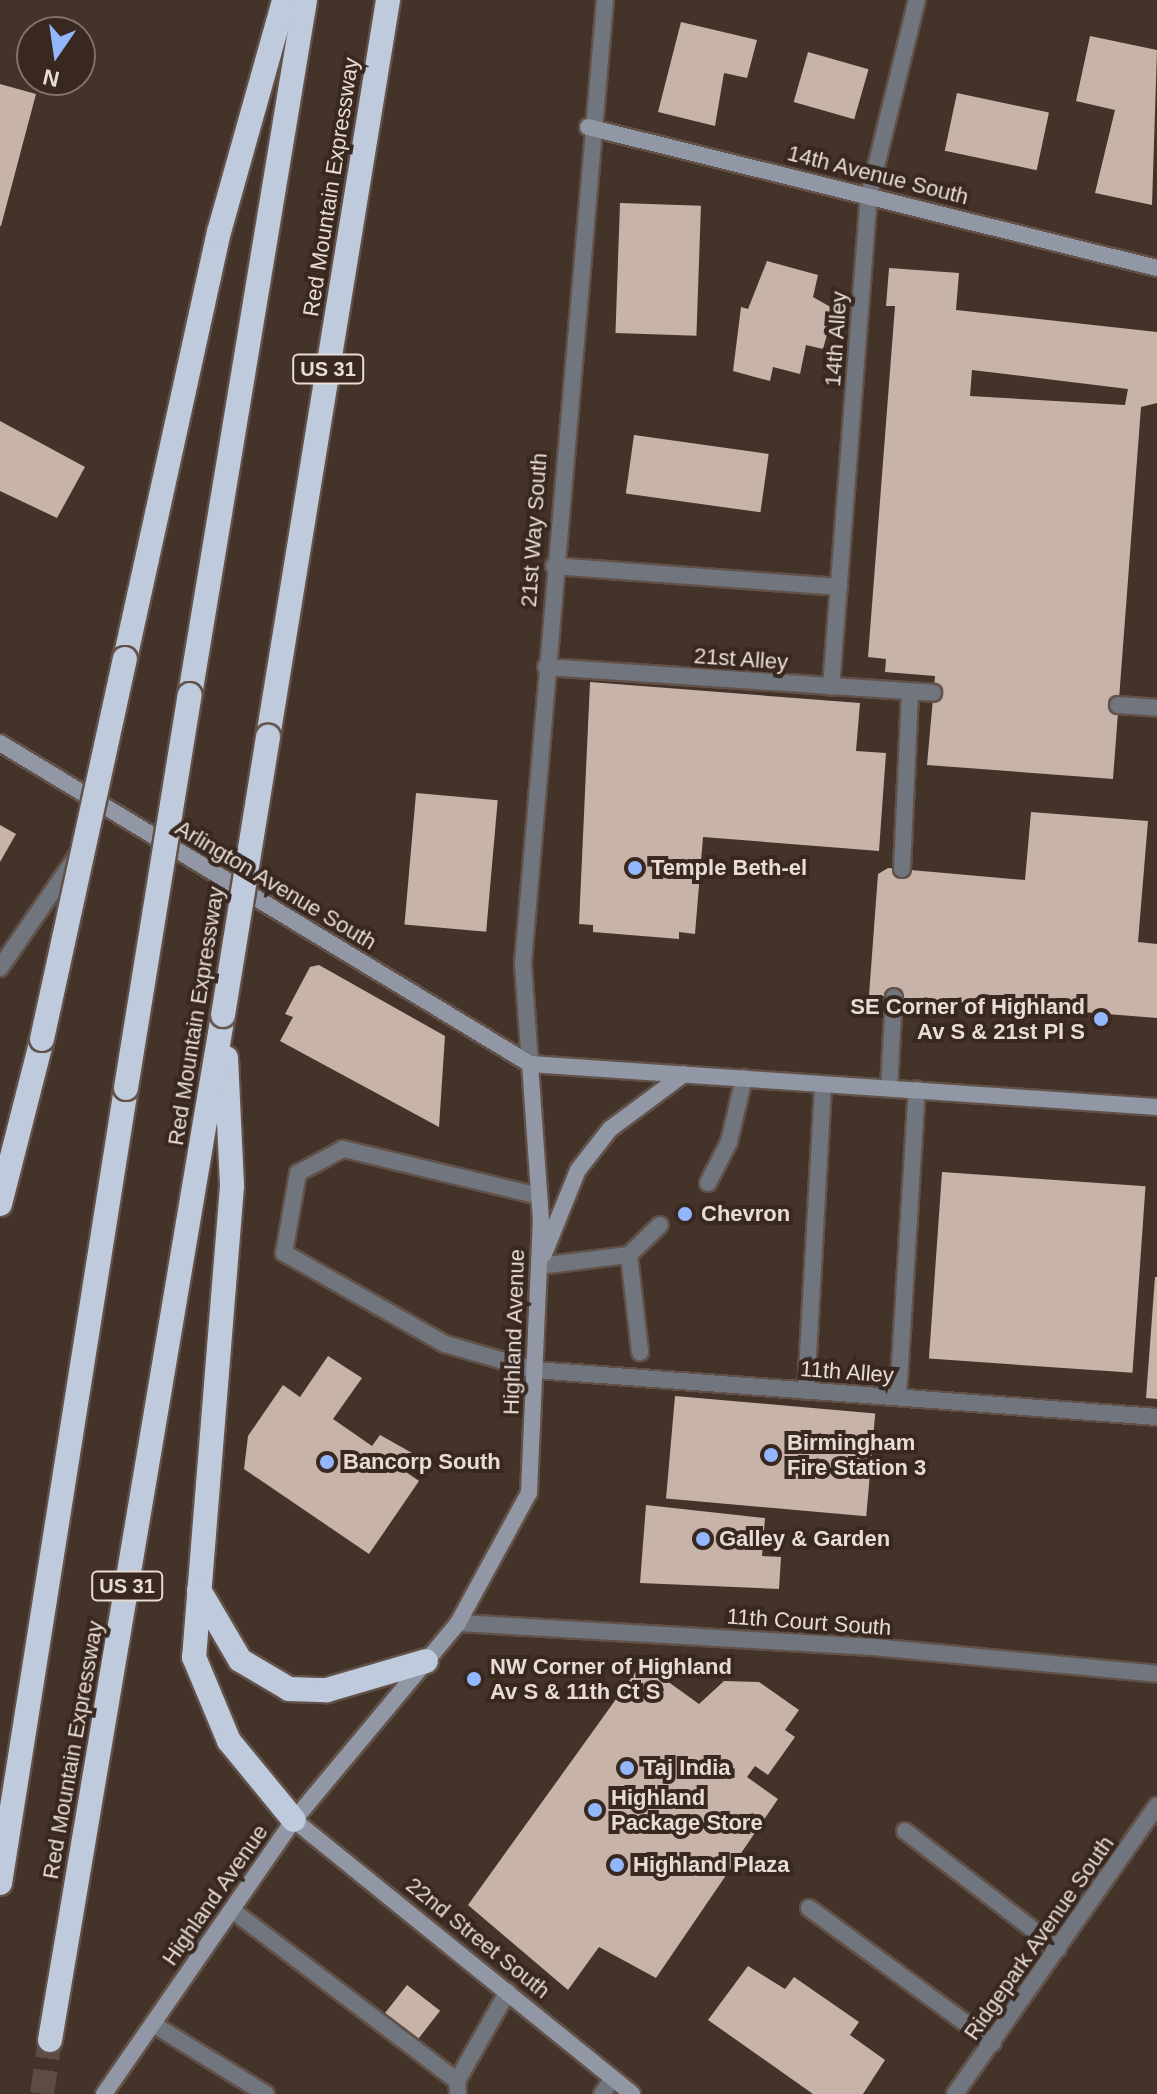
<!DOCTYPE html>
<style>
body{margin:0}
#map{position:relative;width:1157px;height:2094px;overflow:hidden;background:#433329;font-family:Helvetica,sans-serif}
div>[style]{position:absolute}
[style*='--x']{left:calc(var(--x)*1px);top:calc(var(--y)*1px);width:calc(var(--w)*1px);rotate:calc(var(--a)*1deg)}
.building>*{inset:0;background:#c8b3a8;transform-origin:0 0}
.highway-tunnel>*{height:24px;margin-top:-12px;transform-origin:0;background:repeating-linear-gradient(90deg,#5c4c43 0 24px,transparent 0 36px)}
.roads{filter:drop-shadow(2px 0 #615148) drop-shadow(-2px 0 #615148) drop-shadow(0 2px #615148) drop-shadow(0 -2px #615148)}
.lane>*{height:16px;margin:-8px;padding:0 8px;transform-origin:8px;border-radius:8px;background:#71757d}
.street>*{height:16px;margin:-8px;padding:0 8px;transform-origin:8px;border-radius:8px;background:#71757d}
.secondary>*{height:16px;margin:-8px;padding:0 8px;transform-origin:8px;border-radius:8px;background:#9197a4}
.highway>*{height:24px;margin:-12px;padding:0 12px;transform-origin:12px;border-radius:12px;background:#bfcadd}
.bridges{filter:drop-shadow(2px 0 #615148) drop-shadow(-2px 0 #615148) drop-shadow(0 2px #615148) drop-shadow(0 -2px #615148)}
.highway-bridge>*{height:24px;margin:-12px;padding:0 12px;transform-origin:12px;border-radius:12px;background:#bfcadd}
.dots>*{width:22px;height:22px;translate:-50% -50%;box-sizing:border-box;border:4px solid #392820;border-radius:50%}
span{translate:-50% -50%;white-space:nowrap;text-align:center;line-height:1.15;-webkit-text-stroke:8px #392820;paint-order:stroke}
.shield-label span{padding:2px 6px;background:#392820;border:2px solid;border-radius:6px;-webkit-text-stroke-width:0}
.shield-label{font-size:20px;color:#e7dcd6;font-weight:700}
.street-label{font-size:22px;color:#e7dcd6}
.poi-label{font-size:22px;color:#e7dcd6;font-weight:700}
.left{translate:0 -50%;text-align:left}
.right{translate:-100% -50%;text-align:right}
.north{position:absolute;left:16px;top:16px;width:80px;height:80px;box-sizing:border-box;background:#392820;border:2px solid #7f7069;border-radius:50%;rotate:193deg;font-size:22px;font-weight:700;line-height:32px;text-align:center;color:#e7dcd6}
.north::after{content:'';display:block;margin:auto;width:28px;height:36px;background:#92b7fd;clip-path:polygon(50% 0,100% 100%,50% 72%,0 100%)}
</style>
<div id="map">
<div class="building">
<div style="clip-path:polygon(681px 22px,757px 40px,747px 78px,724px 73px,715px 126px,658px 112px)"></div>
<div style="clip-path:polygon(1090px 36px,1157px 50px,1152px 205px,1095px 193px,1115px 110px,1076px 101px)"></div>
<div style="left:808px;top:52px;width:63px;height:52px;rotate:16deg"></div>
<div style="clip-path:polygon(0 84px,36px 94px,1px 226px,0 226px)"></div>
<div style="left:957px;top:93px;width:94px;height:59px;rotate:12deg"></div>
<div style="left:620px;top:203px;width:81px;height:130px;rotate:2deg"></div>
<div style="clip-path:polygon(767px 261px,818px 275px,813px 297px,834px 309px,823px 349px,806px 345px,800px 374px,773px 367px,770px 381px,733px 371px,741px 307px,748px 309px)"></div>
<div style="clip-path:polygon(evenodd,889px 268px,959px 273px,956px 310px,1157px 332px,1157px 403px,1141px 407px,1113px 779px,927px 765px,935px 676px,885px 672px,886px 659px,868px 657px,895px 306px,886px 306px,889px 268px,972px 370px,1128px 389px,1125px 405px,970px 396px,972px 370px)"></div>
<div style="clip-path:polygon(0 421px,85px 467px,57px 518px,0 491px)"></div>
<div style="left:634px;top:435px;width:136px;height:59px;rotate:8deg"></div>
<div style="clip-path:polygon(590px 682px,860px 703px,856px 751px,886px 753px,879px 851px,703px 837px,695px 934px,679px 932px,679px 939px,593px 932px,593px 925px,579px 924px)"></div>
<div style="left:416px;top:793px;width:82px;height:132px;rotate:5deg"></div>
<div style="clip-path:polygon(1031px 812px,1148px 821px,1138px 942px,1157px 944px,1157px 1018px,869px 995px,878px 874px,888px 868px,1025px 880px)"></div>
<div style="clip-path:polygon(0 825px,16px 834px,0 862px)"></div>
<div style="clip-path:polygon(319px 965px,445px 1036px,439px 1127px,280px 1041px,293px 1017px,285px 1014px,310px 967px)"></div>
<div style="left:942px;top:1172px;width:204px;height:187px;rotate:4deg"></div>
<div style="clip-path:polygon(1155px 1277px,1157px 1277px,1157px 1399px,1146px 1398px)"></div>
<div style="clip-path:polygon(328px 1356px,362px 1378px,333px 1419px,372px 1446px,380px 1435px,414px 1454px,403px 1470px,419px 1481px,369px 1554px,244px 1469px,248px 1436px,283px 1385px,300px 1397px)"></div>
<div style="left:675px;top:1396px;width:201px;height:103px;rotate:5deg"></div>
<div style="clip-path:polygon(646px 1505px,765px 1518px,762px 1556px,781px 1557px,779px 1589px,640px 1583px)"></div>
<div style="clip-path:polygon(642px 1663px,699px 1704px,724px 1681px,759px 1682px,799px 1710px,785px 1730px,795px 1737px,768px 1775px,755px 1766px,747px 1777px,778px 1799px,656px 1978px,599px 1947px,568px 1990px,468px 1905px)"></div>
<div style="clip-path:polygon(748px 1966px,785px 1989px,794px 1977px,859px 2022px,850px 2035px,885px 2060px,863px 2094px,813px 2094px,708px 2020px)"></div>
<div style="left:407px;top:1985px;width:42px;height:36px;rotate:38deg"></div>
</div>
<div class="highway-tunnel">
<div style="--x:42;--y:2094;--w:55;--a:-81.6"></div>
</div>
<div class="roads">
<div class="lane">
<div style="--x:554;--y:566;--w:286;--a:4.2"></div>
<div style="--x:546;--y:667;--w:388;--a:3.8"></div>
<div style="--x:831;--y:687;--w:493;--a:-85.6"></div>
<div style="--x:869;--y:195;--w:201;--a:-76.2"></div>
<div style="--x:1118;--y:705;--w:39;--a:4"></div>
<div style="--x:902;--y:869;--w:178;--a:-87.4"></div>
<div style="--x:0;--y:968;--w:140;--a:-55.5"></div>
<div style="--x:889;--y:1088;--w:91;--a:-86.9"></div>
<div style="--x:708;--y:1183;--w:46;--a:-62.9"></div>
<div style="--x:729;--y:1142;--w:66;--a:-76.8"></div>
<div style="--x:539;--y:1196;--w:202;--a:-166.5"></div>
<div style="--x:343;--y:1149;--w:51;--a:151.9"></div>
<div style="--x:298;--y:1173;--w:81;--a:99.9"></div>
<div style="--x:284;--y:1253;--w:185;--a:29.5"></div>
<div style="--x:445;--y:1344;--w:94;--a:16.1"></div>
<div style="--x:535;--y:1370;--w:624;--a:4.32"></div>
<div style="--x:629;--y:1255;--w:98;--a:83.5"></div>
<div style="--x:539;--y:1266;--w:91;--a:-7"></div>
<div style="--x:629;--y:1255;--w:43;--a:-44.1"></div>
<div style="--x:806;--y:1391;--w:307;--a:-86.8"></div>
<div style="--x:898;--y:1397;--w:308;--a:-86.5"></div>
<div style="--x:905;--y:1831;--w:193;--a:37.6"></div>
<div style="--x:809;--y:1908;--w:228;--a:36.3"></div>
<div style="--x:232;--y:1910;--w:283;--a:37.2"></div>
<div style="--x:153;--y:2024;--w:133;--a:31.8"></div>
<div style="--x:458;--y:2094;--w:13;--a:-94"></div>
<div style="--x:457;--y:2081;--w:103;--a:-60.5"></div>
<div style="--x:602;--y:2094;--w:19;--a:-55"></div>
</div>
<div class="street">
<div style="--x:530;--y:1064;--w:101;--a:-94"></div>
<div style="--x:523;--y:963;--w:966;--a:-85.13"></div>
<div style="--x:458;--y:1623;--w:416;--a:3.3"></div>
<div style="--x:873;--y:1647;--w:285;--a:5.4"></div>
<div style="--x:955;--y:2094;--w:352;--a:-55"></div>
</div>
<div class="secondary">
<div style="--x:588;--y:127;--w:586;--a:13.92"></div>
<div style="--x:0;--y:743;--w:620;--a:31.2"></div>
<div style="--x:530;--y:1064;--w:628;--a:3.92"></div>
<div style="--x:544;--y:1254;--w:91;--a:-68"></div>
<div style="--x:578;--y:1170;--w:52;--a:-52"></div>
<div style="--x:610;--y:1129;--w:92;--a:-36.6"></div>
<div style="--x:294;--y:1820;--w:435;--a:39"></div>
<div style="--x:104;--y:2094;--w:333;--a:-55.3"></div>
<div style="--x:294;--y:1820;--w:256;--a:-50.2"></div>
<div style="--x:458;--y:1623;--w:148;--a:-61.4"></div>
<div style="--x:529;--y:1493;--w:272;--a:-87.5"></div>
<div style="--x:541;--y:1221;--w:157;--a:-94"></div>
</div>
<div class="highway">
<div style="--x:125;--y:659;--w:437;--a:-77.6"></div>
<div style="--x:219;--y:232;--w:241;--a:-74.3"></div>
<div style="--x:190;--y:695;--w:704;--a:-80.6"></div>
<div style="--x:268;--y:737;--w:747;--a:-80.75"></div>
<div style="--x:226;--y:1058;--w:128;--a:87.3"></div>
<div style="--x:232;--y:1186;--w:473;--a:94.6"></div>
<div style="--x:194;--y:1657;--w:91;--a:67.4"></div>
<div style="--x:229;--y:1741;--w:102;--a:50.6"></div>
<div style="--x:0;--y:1204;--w:170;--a:-75.7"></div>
<div style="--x:199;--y:1590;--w:81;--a:59.6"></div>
<div style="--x:240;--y:1660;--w:57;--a:30.6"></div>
<div style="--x:289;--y:1689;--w:38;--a:2"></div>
<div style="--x:327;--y:1690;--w:103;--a:-16.3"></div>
<div style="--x:0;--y:1883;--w:805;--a:-80.99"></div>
<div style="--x:50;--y:2040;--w:1039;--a:-80.42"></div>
</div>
</div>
<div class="bridges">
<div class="highway-bridge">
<div style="--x:223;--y:1015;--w:282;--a:-80.8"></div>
<div style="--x:42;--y:1039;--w:389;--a:-77.7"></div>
<div style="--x:126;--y:1088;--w:398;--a:-80.8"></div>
</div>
</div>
<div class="dots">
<div style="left:635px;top:868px;background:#92b7fd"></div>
<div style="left:1101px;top:1019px;background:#92b7fd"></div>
<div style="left:685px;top:1214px;background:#92b7fd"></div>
<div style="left:771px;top:1455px;background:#92b7fd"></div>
<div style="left:327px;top:1462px;background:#92b7fd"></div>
<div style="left:703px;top:1539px;background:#92b7fd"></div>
<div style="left:474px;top:1679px;background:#92b7fd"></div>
<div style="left:627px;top:1768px;background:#92b7fd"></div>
<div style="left:595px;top:1810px;background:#92b7fd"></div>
<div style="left:617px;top:1865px;background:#92b7fd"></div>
</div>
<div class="shield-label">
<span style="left:328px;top:369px">US 31</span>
<span style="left:127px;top:1586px">US 31</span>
</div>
<div class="street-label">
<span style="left:878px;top:175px;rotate:14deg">14th Avenue South</span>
<span style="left:331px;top:187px;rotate:-81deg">Red Mountain Expressway</span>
<span style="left:836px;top:339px;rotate:-86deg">14th Alley</span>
<span style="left:534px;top:530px;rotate:-86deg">21st Way South</span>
<span style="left:741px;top:659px;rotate:4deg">21st Alley</span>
<span style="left:276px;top:885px;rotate:31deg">Arlington Avenue South</span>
<span style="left:196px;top:1016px;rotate:-81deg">Red Mountain Expressway</span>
<span style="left:514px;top:1332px;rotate:-88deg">Highland Avenue</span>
<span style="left:847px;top:1372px;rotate:4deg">11th Alley</span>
<span style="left:809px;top:1622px;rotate:4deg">11th Court South</span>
<span style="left:73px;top:1750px;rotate:-80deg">Red Mountain Expressway</span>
<span style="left:215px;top:1895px;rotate:-55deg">Highland Avenue</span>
<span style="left:478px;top:1938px;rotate:39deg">22nd Street South</span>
<span style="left:1039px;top:1938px;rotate:-55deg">Ridgepark Avenue South</span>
</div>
<div class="poi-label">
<span class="left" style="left:651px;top:868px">Temple Beth-el</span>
<span class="right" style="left:1085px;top:1019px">SE Corner of Highland<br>Av S &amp; 21st Pl S</span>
<span class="left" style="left:701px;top:1214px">Chevron</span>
<span class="left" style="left:787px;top:1455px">Birmingham<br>Fire Station 3</span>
<span class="left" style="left:343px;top:1462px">Bancorp South</span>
<span class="left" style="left:719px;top:1539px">Galley &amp; Garden</span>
<span class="left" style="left:490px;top:1679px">NW Corner of Highland<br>Av S &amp; 11th Ct S</span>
<span class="left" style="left:643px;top:1768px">Taj India</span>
<span class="left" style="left:611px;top:1810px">Highland<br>Package Store</span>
<span class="left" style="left:633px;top:1865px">Highland Plaza</span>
</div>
<div class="north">N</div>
</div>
